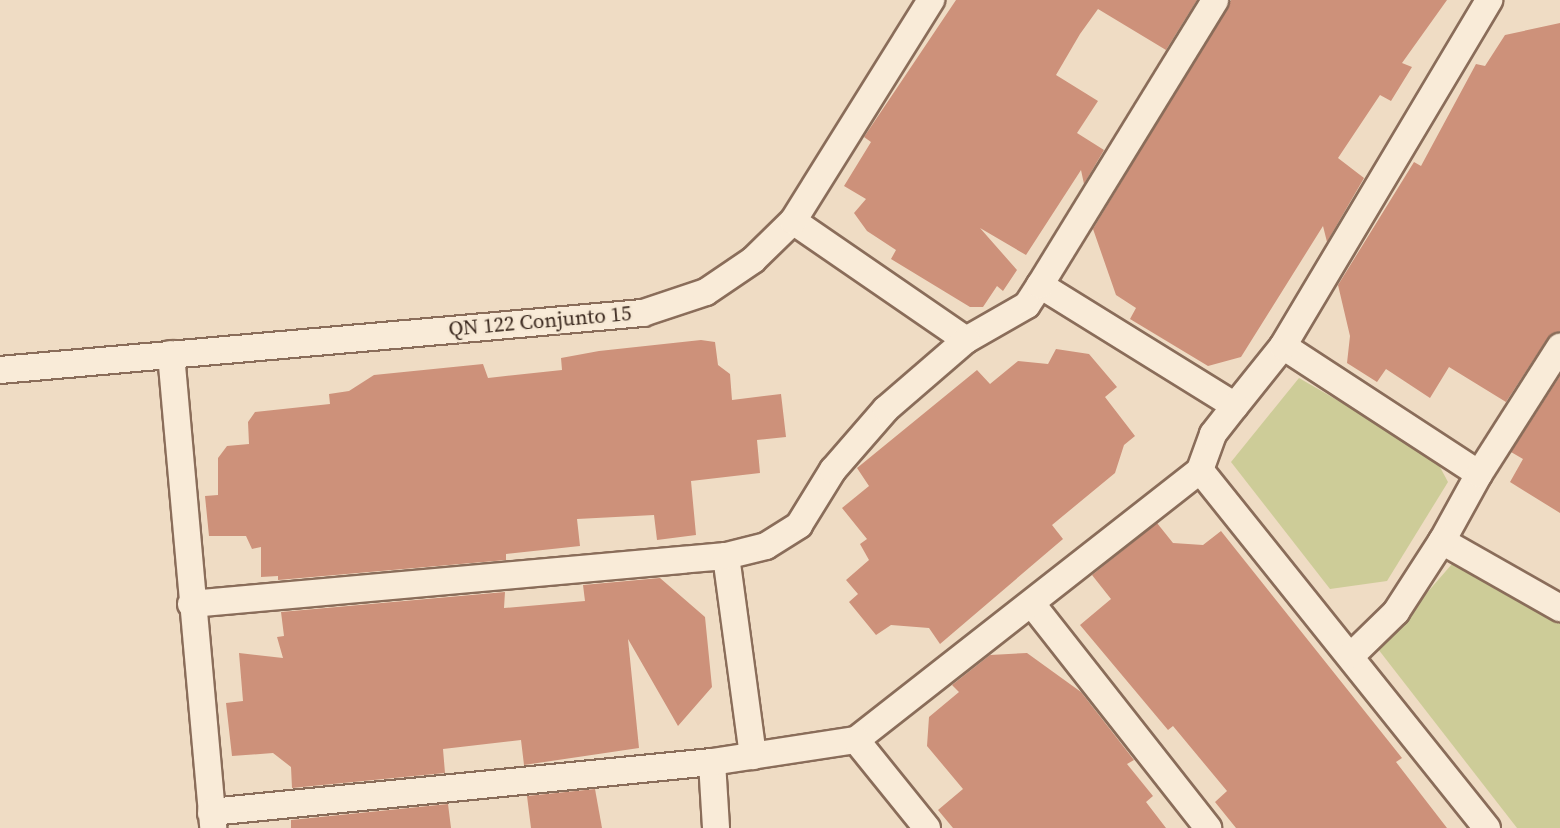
<!DOCTYPE html>
<style>
body{margin:0}
#map{position:relative;width:1560px;height:828px;overflow:hidden;background:#efdcc4;font-family:"Source Serif 4",serif}
div>[style]{position:absolute}
[style*='--x']{left:calc(var(--x)*1px);top:calc(var(--y)*1px);width:calc(var(--w)*1px);rotate:calc(var(--a)*1deg)}
.green>*{inset:0;background:#cdcc98}
.building>*{inset:0;background:#cd917a}
.roads{filter:drop-shadow(2px 0 #8a6d5a) drop-shadow(-2px 0 #8a6d5a) drop-shadow(0 2px #8a6d5a) drop-shadow(0 -2px #8a6d5a)}
.street>*{height:26px;margin:-13px;padding:0 13px;transform-origin:13px;border-radius:13px;background:#f9ebd8}
span{translate:-50% -50%;white-space:nowrap;text-align:center;line-height:1.15;-webkit-text-stroke:5px #f6e8d4;paint-order:stroke}
.street-label{font-size:21px;color:#3a281e}
</style>
<div id="map">
<div class="green">
<div style="clip-path:polygon(1299px 378px,1434px 456px,1448px 482px,1387px 581px,1330px 589px,1231px 462px)"></div>
<div style="clip-path:polygon(1452px 564px,1528px 592px,1560px 620px,1560px 828px,1517px 828px,1378px 649px)"></div>
</div>
<div class="building">
<div style="clip-path:polygon(956px 0,1197px 0,1166px 50px,1098px 9px,1080px 34px,1056px 75px,1098px 101px,1077px 133px,1104px 150px,1084px 184px,1081px 170px,1026px 255px,980px 228px,1017px 270px,1003px 291px,997px 286px,983px 307px,970px 307px,891px 259px,896px 250px,867px 231px,854px 213px,866px 199px,844px 186px,871px 142px,864px 137px)"></div>
<div style="clip-path:polygon(1231px 0,1447px 0,1402px 63px,1412px 67px,1391px 101px,1380px 95px,1338px 158px,1364px 178px,1327px 242px,1323px 226px,1241px 357px,1208px 366px,1130px 319px,1136px 308px,1116px 295px,1093px 229px)"></div>
<div style="clip-path:polygon(1560px 23px,1560px 331px,1547px 339px,1506px 402px,1449px 367px,1430px 398px,1386px 369px,1377px 382px,1347px 363px,1350px 336px,1338px 285px,1414px 162px,1421px 166px,1476px 64px,1485px 66px,1505px 35px)"></div>
<div style="clip-path:polygon(701px 340px,715px 342px,718px 365px,730px 374px,732px 400px,781px 394px,786px 437px,757px 440px,760px 473px,691px 481px,696px 535px,657px 540px,654px 515px,577px 519px,580px 546px,506px 554px,506px 560px,278px 580px,278px 576px,261px 577px,261px 547px,252px 549px,246px 536px,209px 536px,205px 496px,218px 495px,218px 458px,227px 446px,249px 444px,248px 422px,255px 412px,330px 404px,329px 394px,349px 391px,374px 375px,483px 364px,488px 378px,562px 370px,561px 358px,599px 351px)"></div>
<div style="clip-path:polygon(1056px 349px,1089px 354px,1117px 387px,1105px 397px,1135px 436px,1124px 445px,1115px 473px,1052px 525px,1063px 539px,940px 644px,929px 628px,891px 625px,876px 635px,849px 602px,858px 594px,846px 580px,869px 560px,860px 544px,867px 539px,842px 508px,869px 486px,857px 468px,977px 370px,990px 384px,1018px 361px,1048px 364px)"></div>
<div style="clip-path:polygon(1560px 376px,1560px 513px,1510px 482px,1523px 459px,1511px 452px)"></div>
<div style="clip-path:polygon(1157px 523px,1173px 543px,1203px 545px,1221px 531px,1402px 758px,1396px 762px,1447px 828px,1236px 828px,1215px 802px,1227px 791px,1173px 726px,1168px 730px,1080px 625px,1111px 599px,1092px 575px)"></div>
<div style="clip-path:polygon(660px 578px,705px 617px,712px 687px,678px 726px,628px 639px,639px 748px,524px 765px,521px 740px,443px 749px,445px 773px,292px 788px,291px 767px,273px 753px,232px 756px,226px 703px,243px 701px,239px 653px,283px 658px,277px 637px,284px 636px,281px 612px,505px 592px,504px 608px,585px 601px,583px 585px)"></div>
<div style="clip-path:polygon(1027px 653px,1081px 692px,1134px 760px,1127px 764px,1153px 796px,1146px 802px,1166px 828px,953px 828px,938px 810px,963px 789px,927px 746px,929px 717px,959px 692px,952px 685px,990px 655px)"></div>
<div style="clip-path:polygon(595px 789px,602px 828px,531px 828px,527px 796px)"></div>
<div style="clip-path:polygon(448px 804px,451px 828px,291px 828px,291px 820px)"></div>
</div>
<div class="roads">
<div class="street">
<div style="--x:793;--y:221;--w:210;--a:34.5"></div>
<div style="--x:966;--y:340;--w:70;--a:-29.8"></div>
<div style="--x:1027;--y:305;--w:24;--a:-57"></div>
<div style="--x:1040;--y:285;--w:229;--a:31.8"></div>
<div style="--x:1235;--y:406;--w:77;--a:-51.3"></div>
<div style="--x:1283;--y:346;--w:234;--a:33.1"></div>
<div style="--x:1479;--y:474;--w:77;--a:118.9"></div>
<div style="--x:1442;--y:541;--w:136;--a:29.6"></div>
<div style="--x:1040;--y:285;--w:334;--a:-58.4"></div>
<div style="--x:1283;--y:346;--w:403;--a:-59.2"></div>
<div style="--x:171;--y:354;--w:476;--a:84.9"></div>
<div style="--x:0;--y:370;--w:646;--a:-5.07"></div>
<div style="--x:643;--y:313;--w:66;--a:-18.4"></div>
<div style="--x:706;--y:292;--w:57;--a:-34.2"></div>
<div style="--x:753;--y:260;--w:56;--a:-44.3"></div>
<div style="--x:793;--y:221;--w:261;--a:-58"></div>
<div style="--x:1200;--y:470;--w:459;--a:51.3"></div>
<div style="--x:1479;--y:474;--w:151;--a:-57.5"></div>
<div style="--x:726;--y:556;--w:202;--a:82.3"></div>
<div style="--x:191;--y:604;--w:537;--a:-5.13"></div>
<div style="--x:726;--y:556;--w:41;--a:-14"></div>
<div style="--x:766;--y:546;--w:39;--a:-32"></div>
<div style="--x:799;--y:525;--w:65;--a:-58.3"></div>
<div style="--x:833;--y:470;--w:81;--a:-49"></div>
<div style="--x:886;--y:409;--w:106;--a:-40.8"></div>
<div style="--x:1032;--y:604;--w:285;--a:51.8"></div>
<div style="--x:1352;--y:655;--w:62;--a:-44.3"></div>
<div style="--x:1396;--y:612;--w:85;--a:-57.1"></div>
<div style="--x:856;--y:740;--w:437;--a:-38.1"></div>
<div style="--x:1200;--y:470;--w:38;--a:-70"></div>
<div style="--x:1213;--y:434;--w:36;--a:-52"></div>
<div style="--x:712;--y:762;--w:66;--a:86.5"></div>
<div style="--x:211;--y:812;--w:503;--a:-5.7"></div>
<div style="--x:712;--y:762;--w:146;--a:-8.7"></div>
<div style="--x:856;--y:740;--w:113;--a:51.1"></div>
</div>
</div>
<div class="street-label">
<span style="left:540px;top:321px;rotate:-5deg">QN 122 Conjunto 15</span>
</div>
</div>
